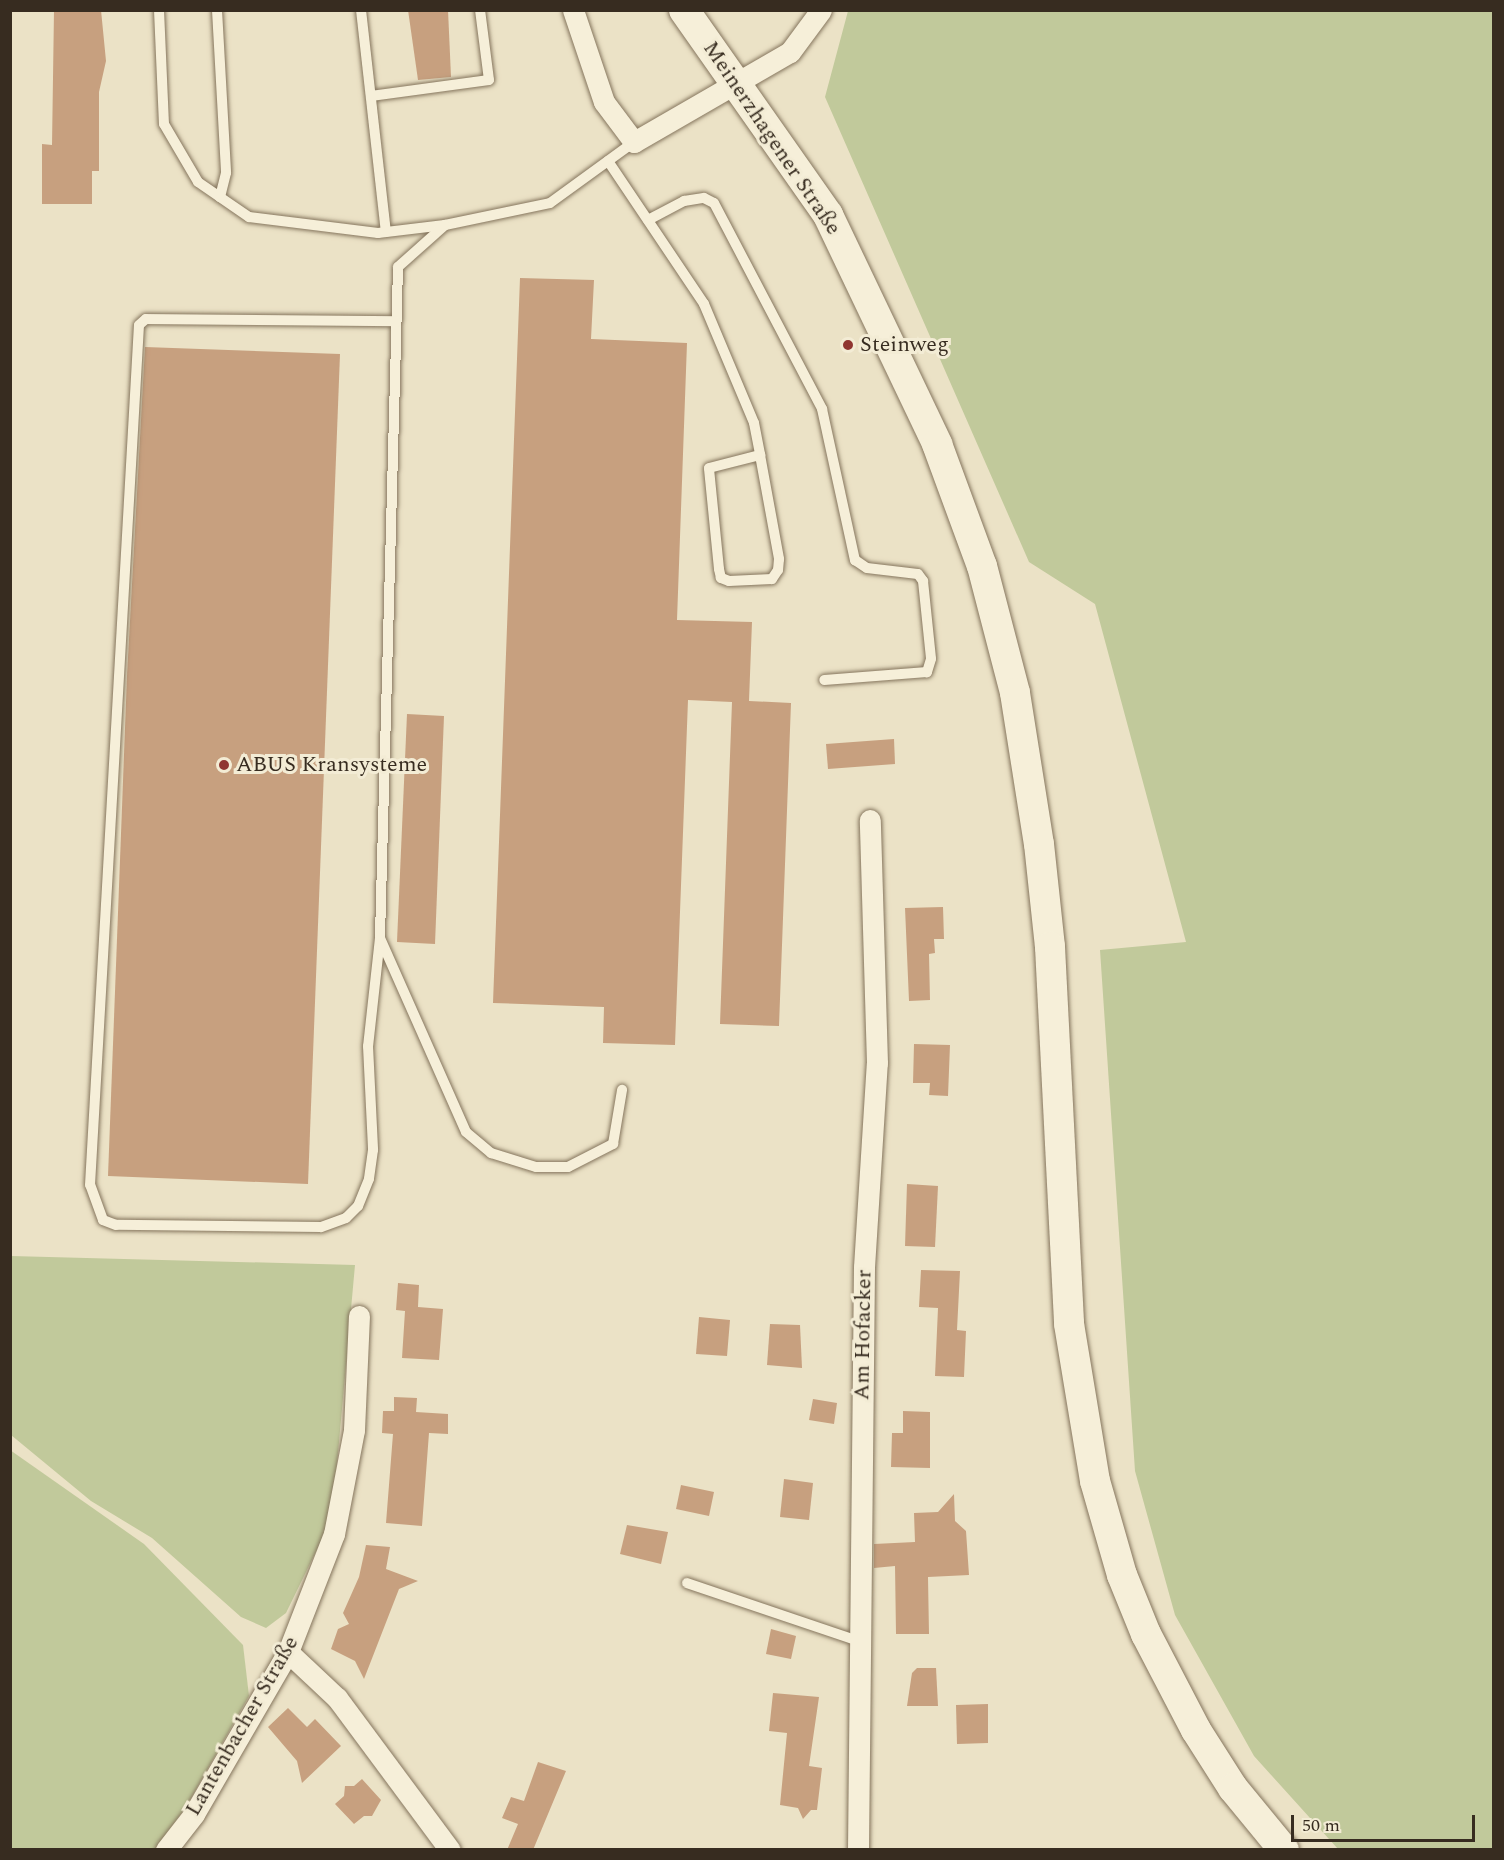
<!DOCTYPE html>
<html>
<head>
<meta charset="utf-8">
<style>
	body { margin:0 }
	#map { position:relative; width:1504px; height:1860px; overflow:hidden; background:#ebe2c6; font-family:Spectral,serif }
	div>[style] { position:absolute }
	.green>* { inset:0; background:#c1c99b }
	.building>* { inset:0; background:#c7a07f }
	.roads { filter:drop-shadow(0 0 2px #85755d) drop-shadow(0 0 2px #85755d) }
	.service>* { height:10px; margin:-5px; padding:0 5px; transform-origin:5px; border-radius:5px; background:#f6efd9 }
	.minor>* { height:21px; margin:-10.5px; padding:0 10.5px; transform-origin:10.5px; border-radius:10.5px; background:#f6efd9 }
	.secondary>* { height:30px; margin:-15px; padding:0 15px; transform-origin:15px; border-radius:15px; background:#f6efd9 }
	.dots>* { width:16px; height:16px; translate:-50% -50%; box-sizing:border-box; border:3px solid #f3ecd5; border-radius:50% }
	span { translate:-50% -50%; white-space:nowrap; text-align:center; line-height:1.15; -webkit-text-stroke:6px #f3ecd5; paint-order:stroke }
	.street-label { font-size:22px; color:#372c20 }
	.poi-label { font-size:22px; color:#372c20 }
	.left { translate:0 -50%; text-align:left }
	.frame { position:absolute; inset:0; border:12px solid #372c20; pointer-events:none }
	.scale { position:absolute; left:1291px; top:1815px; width:184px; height:27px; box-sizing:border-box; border:3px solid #372c20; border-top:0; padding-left:8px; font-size:18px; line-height:21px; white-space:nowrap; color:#372c20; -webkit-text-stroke:4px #f3ecd5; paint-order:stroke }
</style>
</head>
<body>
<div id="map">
	<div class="green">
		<i style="clip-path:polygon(848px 11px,1493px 11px,1493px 1849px,1338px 1849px,1254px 1756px,1175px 1615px,1135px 1471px,1100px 950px,1186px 942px,1095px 604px,1029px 562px,825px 97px)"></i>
		<i style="clip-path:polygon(11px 1256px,355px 1265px,337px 1464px,325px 1533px,286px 1613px,266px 1628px,241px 1617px,152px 1538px,91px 1501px,11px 1435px)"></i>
		<i style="clip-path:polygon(10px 1450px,144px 1544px,243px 1645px,249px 1696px,186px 1807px,155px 1849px,11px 1849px)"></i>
	</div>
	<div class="building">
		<i style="clip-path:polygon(54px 10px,101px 10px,106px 61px,99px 92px,99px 171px,92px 171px,92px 204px,42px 204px,42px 144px,52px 145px)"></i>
		<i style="clip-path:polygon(408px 10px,448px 10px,451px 77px,418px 80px)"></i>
		<i style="clip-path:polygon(520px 278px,594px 280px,591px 339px,687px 343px,677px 620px,752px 622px,749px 701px,791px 703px,779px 1026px,720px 1024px,732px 702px,688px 700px,675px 1045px,603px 1043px,604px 1007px,493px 1003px)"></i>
		<i style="clip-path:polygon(145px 347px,340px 354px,308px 1184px,108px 1176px,127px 676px)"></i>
		<i style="clip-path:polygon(407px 714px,444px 716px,435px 944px,397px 942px)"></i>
		<i style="clip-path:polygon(894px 739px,895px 764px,828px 769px,826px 744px)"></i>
		<i style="clip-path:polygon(943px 907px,944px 939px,934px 939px,935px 953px,929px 954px,930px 1000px,909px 1001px,905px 908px)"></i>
		<i style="clip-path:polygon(914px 1044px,950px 1045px,948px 1096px,929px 1095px,930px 1083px,913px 1083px)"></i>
		<i style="clip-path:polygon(907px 1184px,938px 1186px,935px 1247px,905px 1246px)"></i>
		<i style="clip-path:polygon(921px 1270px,960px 1271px,957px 1330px,966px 1331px,964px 1377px,935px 1376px,938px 1308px,919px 1307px)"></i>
		<i style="clip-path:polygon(398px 1283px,419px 1285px,418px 1307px,443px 1309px,439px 1360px,402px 1358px,405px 1311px,396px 1310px)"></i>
		<i style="clip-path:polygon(699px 1317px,730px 1320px,727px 1356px,696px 1354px)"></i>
		<i style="clip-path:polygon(770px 1324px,800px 1325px,802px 1368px,767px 1365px)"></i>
		<i style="clip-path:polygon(394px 1397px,417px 1398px,416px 1412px,448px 1414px,448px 1434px,429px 1433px,422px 1526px,386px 1523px,393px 1434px,382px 1433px,383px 1411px,394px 1411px)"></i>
		<i style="clip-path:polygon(813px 1399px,837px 1403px,834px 1424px,809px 1420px)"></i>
		<i style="clip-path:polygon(903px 1411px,930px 1412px,930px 1468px,891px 1467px,892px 1433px,903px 1433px)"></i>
		<i style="clip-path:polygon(784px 1479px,813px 1483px,809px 1520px,780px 1517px)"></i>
		<i style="clip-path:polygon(681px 1485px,714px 1492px,709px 1516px,676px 1509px)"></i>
		<i style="clip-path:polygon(954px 1494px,955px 1521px,966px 1531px,969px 1575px,928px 1577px,929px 1634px,896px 1634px,895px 1566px,874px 1568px,874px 1544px,915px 1542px,914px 1513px,938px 1512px)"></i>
		<i style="clip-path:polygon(627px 1525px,668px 1532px,661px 1564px,620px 1554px)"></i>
		<i style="clip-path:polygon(366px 1545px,390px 1547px,386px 1569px,418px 1581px,399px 1589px,364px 1679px,355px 1661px,331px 1649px,338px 1629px,349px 1624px,343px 1613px,359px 1577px)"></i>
		<i style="clip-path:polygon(771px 1629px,796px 1636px,791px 1659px,766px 1654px)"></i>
		<i style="clip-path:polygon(917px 1668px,936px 1668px,938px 1706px,907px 1706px,912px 1673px)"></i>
		<i style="clip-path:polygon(773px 1693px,819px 1697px,809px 1766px,822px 1768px,817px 1810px,811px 1810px,803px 1819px,798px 1808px,780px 1805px,787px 1733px,769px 1731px)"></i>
		<i style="clip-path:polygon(988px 1704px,988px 1743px,957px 1744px,956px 1705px)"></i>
		<i style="clip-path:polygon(288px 1708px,307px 1727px,315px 1719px,341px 1746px,302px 1783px,297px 1761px,268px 1727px)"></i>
		<i style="clip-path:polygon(538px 1762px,566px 1771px,533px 1850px,507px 1850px,518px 1824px,502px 1818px,511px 1797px,524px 1801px)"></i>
		<i style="clip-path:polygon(362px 1779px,381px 1800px,372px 1816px,364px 1816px,354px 1824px,335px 1804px,344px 1796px,345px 1786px,354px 1786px)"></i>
	</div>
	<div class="roads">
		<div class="service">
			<i style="left:159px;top:10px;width:114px;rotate:87.5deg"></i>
			<i style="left:164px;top:124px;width:67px;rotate:59.6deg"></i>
			<i style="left:198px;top:182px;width:62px;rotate:34.5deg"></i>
			<i style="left:249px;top:217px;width:130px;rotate:7.1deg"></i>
			<i style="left:378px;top:233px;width:67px;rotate:-6.8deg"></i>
			<i style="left:445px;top:225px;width:107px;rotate:-11.8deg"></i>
			<i style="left:550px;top:203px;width:104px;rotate:-36deg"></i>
			<i style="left:217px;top:10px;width:163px;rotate:86.8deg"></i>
			<i style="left:226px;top:173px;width:25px;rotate:104deg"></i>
			<i style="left:361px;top:10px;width:223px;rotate:83.6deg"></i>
			<i style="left:371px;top:96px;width:119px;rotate:-7.7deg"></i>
			<i style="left:489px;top:80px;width:71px;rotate:-97.3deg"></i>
			<i style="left:608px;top:161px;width:172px;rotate:56.1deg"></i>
			<i style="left:704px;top:304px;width:129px;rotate:67.2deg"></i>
			<i style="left:754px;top:423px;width:33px;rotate:79deg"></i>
			<i style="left:760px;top:455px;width:106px;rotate:79.6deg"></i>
			<i style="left:779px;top:559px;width:11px;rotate:95deg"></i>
			<i style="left:778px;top:570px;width:11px;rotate:124deg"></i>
			<i style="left:772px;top:579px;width:43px;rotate:177.3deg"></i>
			<i style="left:729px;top:581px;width:9px;rotate:-159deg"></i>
			<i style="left:721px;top:578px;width:9px;rotate:-103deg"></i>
			<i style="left:719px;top:569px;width:101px;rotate:-95.7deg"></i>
			<i style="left:709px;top:468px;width:53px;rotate:-14.3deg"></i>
			<i style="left:648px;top:220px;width:41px;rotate:-27.8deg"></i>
			<i style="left:684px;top:201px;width:20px;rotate:-9deg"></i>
			<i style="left:704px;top:198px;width:11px;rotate:27deg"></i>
			<i style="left:714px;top:203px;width:233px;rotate:62.3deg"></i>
			<i style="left:822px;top:409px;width:155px;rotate:77.7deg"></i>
			<i style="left:855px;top:560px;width:14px;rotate:34deg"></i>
			<i style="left:867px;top:568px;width:51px;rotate:6.7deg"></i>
			<i style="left:918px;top:574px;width:9px;rotate:54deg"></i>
			<i style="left:923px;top:581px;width:78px;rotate:84.1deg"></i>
			<i style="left:931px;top:659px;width:14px;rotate:107deg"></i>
			<i style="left:927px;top:672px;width:103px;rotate:175.6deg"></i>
			<i style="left:445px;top:225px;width:63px;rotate:138.2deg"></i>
			<i style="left:398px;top:267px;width:671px;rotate:91.54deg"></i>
			<i style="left:380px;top:938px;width:212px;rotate:66.1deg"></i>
			<i style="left:466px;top:1132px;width:33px;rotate:40deg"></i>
			<i style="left:491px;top:1153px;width:47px;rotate:17.3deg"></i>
			<i style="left:536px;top:1167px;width:32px"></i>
			<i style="left:568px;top:1167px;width:51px;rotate:-27.1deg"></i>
			<i style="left:613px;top:1144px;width:55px;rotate:-80.5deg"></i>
			<i style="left:380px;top:938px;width:109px;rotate:96.3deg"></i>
			<i style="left:368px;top:1046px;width:104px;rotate:87.2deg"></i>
			<i style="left:373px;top:1150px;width:29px;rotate:98deg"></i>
			<i style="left:369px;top:1179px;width:29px;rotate:112deg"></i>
			<i style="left:358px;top:1206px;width:17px;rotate:135deg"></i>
			<i style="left:346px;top:1218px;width:27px;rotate:160deg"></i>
			<i style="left:321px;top:1227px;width:205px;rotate:-179.4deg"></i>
			<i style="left:116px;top:1225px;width:14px;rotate:-159deg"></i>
			<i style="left:103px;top:1220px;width:37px;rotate:-110deg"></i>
			<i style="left:90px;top:1185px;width:861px;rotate:-86.74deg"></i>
			<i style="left:139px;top:325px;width:9px;rotate:-41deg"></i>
			<i style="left:146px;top:319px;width:250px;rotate:0.5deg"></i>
			<i style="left:687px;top:1583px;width:181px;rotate:18.7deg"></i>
		</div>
		<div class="minor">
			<i style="left:573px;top:10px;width:97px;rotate:71.4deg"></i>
			<i style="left:604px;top:102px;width:50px;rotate:53.1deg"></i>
			<i style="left:634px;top:142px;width:180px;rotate:-30deg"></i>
			<i style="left:790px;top:52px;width:52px;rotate:-53.6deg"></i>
			<i style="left:288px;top:1652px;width:67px;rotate:43.2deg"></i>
			<i style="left:337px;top:1698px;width:189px;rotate:53.4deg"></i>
			<i style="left:166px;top:1850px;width:46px;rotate:-52.1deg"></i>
			<i style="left:194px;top:1814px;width:187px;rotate:-59.9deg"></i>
			<i style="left:288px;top:1652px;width:127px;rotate:-68.7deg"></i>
			<i style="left:334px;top:1534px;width:106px;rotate:-79.1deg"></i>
			<i style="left:354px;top:1430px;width:114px;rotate:-87.5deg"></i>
			<i style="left:858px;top:1850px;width:583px;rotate:-89.41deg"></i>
			<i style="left:864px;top:1267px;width:204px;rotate:-86.4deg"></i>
			<i style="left:877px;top:1063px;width:243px;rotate:-91.7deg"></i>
		</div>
		<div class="secondary">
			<i style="left:684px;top:10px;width:251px;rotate:54.9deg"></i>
			<i style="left:828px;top:215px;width:254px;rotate:64.5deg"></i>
			<i style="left:937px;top:444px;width:130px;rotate:69.8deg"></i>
			<i style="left:982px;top:566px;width:131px;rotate:75.4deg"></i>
			<i style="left:1015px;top:693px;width:153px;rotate:81deg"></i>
			<i style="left:1039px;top:844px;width:104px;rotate:83.9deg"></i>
			<i style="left:1050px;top:947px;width:377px;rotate:87.1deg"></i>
			<i style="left:1069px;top:1324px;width:159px;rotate:80.6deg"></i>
			<i style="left:1095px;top:1481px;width:98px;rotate:74deg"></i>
			<i style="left:1122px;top:1575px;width:64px;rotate:67.9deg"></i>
			<i style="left:1146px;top:1634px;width:108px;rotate:62.5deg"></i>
			<i style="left:1196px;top:1730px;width:69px;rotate:57.5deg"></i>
			<i style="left:1233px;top:1788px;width:80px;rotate:50.6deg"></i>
		</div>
	</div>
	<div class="dots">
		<i style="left:848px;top:345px;background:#903631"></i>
		<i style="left:224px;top:765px;background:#903631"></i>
	</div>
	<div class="street-label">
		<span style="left:772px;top:138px;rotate:56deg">Meinerzhagener Straße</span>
		<span style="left:863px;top:1335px;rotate:-89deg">Am Hofacker</span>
		<span style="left:242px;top:1726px;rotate:-60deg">Lantenbacher Straße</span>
	</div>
	<div class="poi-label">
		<span class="left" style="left:860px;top:345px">Steinweg</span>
		<span class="left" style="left:236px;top:765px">ABUS Kransysteme</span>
	</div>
	<div class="frame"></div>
	<div class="scale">50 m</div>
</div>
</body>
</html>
